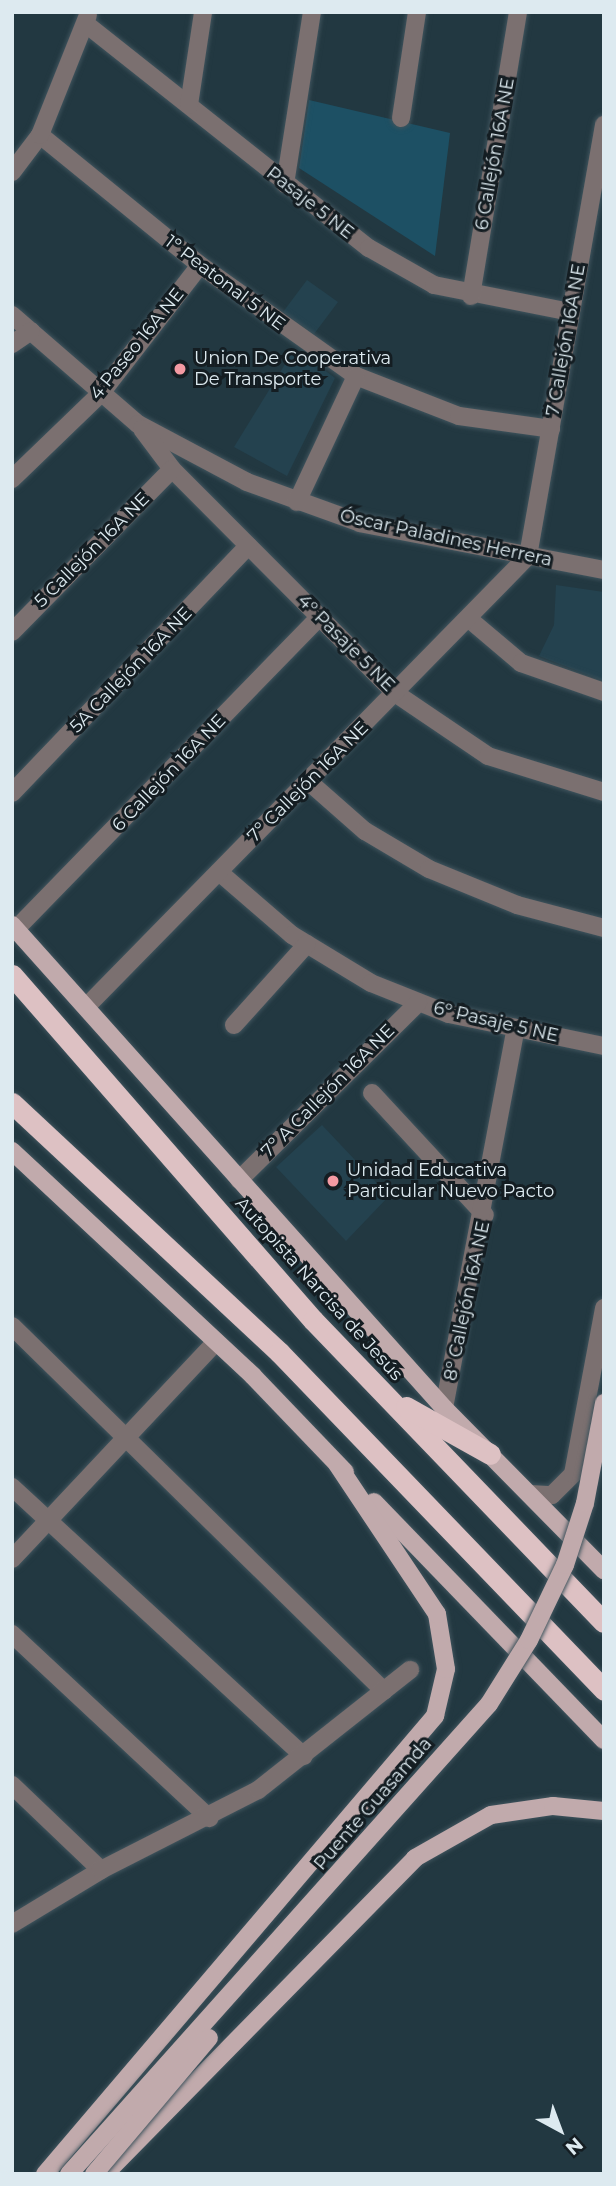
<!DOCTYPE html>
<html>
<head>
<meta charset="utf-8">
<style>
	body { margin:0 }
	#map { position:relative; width:616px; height:2186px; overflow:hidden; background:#223841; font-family:Montserrat,sans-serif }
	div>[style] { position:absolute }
	.built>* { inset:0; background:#24424f }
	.green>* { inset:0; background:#1d5064 }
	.roads { filter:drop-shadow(0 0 2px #40545d) drop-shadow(0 0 2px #40545d) }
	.minor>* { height:18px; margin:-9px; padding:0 9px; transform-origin:9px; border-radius:9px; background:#7b7070 }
	.major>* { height:18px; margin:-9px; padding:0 9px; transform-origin:9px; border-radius:9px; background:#c1aaac }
	.highway>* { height:21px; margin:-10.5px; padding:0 10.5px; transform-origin:10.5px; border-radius:10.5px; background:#ddc1c3 }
	.bridges { filter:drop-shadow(0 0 2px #40545d) drop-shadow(0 0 2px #40545d) }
	.major-bridge>* { height:18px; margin:-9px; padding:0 9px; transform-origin:9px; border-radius:9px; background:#c1aaac }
	.dots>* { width:19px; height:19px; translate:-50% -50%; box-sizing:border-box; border:4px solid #141d22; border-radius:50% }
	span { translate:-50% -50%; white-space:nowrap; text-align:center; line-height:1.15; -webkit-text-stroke:6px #141d22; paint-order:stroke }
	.street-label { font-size:18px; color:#ddeaf0 }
	.poi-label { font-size:18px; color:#ddeaf0 }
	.left { translate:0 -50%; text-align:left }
	.frame { position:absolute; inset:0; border:14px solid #ddeaf0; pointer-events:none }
	.north { position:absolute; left:525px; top:2095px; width:70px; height:70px; -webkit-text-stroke:5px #141d22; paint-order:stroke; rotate:139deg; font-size:19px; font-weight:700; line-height:28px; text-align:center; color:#ddeaf0 }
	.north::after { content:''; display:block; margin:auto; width:24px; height:32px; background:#ddeaf0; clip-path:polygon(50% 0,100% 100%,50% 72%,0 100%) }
</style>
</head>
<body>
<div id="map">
	<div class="built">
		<i style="clip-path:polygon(307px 280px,338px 302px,314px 334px,283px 312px)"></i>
		<i style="clip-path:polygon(295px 348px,335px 378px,287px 476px,234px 447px)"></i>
		<i style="clip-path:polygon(556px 585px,604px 592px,604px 681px,539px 656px,554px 625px)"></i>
		<i style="clip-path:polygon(322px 1125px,389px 1196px,346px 1241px,276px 1167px)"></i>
	</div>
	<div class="green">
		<i style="clip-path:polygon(309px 100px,450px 133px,435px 256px,299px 168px)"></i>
	</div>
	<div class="roads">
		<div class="minor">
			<i style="left:86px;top:24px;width:361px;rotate:38.4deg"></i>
			<i style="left:369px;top:248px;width:75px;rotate:29.6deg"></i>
			<i style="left:434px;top:285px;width:139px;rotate:11.2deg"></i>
			<i style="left:189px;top:105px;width:94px;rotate:-81.4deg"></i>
			<i style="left:401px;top:118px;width:107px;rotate:-81.4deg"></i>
			<i style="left:40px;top:135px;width:206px;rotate:39.1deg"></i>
			<i style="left:200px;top:265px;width:191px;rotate:35.4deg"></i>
			<i style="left:356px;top:376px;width:110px;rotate:21.2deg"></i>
			<i style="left:459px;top:416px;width:93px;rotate:8deg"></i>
			<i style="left:12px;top:172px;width:46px;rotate:-52.9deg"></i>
			<i style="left:40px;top:135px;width:129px;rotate:-68.2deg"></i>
			<i style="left:285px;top:184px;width:174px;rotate:-81.1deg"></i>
			<i style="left:471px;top:296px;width:288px;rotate:-80.6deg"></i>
			<i style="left:12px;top:315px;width:167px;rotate:40.9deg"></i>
			<i style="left:138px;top:424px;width:123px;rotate:28deg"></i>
			<i style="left:247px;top:482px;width:120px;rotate:19.9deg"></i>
			<i style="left:360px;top:523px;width:248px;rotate:10.9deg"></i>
			<i style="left:12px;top:344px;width:23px;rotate:-34deg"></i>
			<i style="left:142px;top:429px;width:50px;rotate:53.1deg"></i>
			<i style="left:172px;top:469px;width:316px;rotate:45.1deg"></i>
			<i style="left:395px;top:693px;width:112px;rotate:34.1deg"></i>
			<i style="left:488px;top:756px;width:121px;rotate:17.2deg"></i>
			<i style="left:12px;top:479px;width:125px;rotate:-44deg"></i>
			<i style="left:102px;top:392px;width:160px;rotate:-52.3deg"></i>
			<i style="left:297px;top:502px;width:139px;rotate:-64.9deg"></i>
			<i style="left:469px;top:619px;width:68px;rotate:40.2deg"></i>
			<i style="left:521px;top:663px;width:88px;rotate:19.3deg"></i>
			<i style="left:12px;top:632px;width:228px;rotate:-45.5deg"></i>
			<i style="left:308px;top:781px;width:76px;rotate:41.3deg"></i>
			<i style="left:365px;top:831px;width:74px;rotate:30.7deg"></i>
			<i style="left:429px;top:869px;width:95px;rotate:22.2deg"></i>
			<i style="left:517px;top:905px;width:90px;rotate:14.8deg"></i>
			<i style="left:12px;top:793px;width:342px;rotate:-46.3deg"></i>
			<i style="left:219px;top:872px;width:96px;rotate:40.8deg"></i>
			<i style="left:292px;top:935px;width:92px;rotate:31.3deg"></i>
			<i style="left:371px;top:983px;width:84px;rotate:21.7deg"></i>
			<i style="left:449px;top:1014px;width:158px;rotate:11.7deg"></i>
			<i style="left:16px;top:929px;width:436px;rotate:-45.8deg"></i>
			<i style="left:87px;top:1006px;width:630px;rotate:-45.58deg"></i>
			<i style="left:528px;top:556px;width:438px;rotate:-80deg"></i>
			<i style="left:234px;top:1025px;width:109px;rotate:-48deg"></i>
			<i style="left:372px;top:1093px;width:166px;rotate:47.2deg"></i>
			<i style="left:239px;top:1180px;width:252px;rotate:-44.7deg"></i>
			<i style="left:12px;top:1326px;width:521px;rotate:44.46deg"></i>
			<i style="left:444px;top:1408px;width:387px;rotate:-79.3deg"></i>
			<i style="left:12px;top:1487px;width:397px;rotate:42.7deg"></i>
			<i style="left:530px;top:1494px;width:22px;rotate:3deg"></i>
			<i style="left:552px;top:1495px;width:30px;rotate:-45deg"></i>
			<i style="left:573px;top:1474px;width:169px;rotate:-79.4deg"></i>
			<i style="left:12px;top:1559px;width:298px;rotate:-46.8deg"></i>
			<i style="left:12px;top:1634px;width:270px;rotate:43deg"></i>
			<i style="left:12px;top:1785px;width:123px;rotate:43.7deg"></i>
			<i style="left:12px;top:1924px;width:104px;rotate:-31.2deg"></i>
			<i style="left:101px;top:1870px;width:176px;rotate:-27deg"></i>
			<i style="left:258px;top:1790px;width:194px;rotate:-38.3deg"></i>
		</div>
		<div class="major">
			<i style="left:12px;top:925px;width:648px;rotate:48.19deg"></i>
			<i style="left:444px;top:1408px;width:228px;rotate:45.4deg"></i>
			<i style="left:12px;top:1151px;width:330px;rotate:43deg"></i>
			<i style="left:253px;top:1376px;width:133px;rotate:46.2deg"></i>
			<i style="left:374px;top:1502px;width:331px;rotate:46deg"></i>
			<i style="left:45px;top:2174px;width:602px;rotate:-49.58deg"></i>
			<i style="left:435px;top:1716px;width:48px;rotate:-76.8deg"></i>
			<i style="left:446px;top:1669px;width:56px;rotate:-99.3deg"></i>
			<i style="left:437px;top:1614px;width:180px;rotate:-123.7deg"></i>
			<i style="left:105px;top:2174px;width:443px;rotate:-45.5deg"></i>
			<i style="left:415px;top:1858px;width:87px;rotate:-29.5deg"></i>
			<i style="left:491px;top:1815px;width:63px;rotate:-8.3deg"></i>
			<i style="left:553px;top:1806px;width:51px;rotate:5.6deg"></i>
		</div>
		<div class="highway">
			<i style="left:12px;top:975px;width:458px;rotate:48.9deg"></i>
			<i style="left:313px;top:1320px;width:419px;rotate:46.1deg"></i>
			<i style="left:12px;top:1103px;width:365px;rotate:43deg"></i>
			<i style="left:279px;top:1352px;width:469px;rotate:46.1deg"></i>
			<i style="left:406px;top:1407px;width:96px;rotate:29.2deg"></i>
		</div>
	</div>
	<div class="bridges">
		<div class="major-bridge">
			<i style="left:69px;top:2174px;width:630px;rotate:-48.22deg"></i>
			<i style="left:489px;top:1704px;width:75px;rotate:-58deg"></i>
			<i style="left:529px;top:1640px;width:83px;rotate:-64.4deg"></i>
			<i style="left:565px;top:1565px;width:65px;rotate:-72.1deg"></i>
			<i style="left:585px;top:1503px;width:102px;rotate:-79.2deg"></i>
			<i style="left:94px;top:2174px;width:178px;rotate:-49.8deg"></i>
		</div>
	</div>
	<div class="dots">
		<i style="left:180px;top:369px;background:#f49aa3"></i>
		<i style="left:333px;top:1181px;background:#f49aa3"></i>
	</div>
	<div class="street-label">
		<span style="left:495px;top:154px;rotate:-80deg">6 Callejón 16A NE</span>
		<span style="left:310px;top:203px;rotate:38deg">Pasaje 5 NE</span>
		<span style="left:225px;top:283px;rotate:37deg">1º Peatonal 5 NE</span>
		<span style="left:566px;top:340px;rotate:-80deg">7 Callejón 16A NE</span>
		<span style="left:137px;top:344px;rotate:-51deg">4 Paseo 16A NE</span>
		<span style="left:446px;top:538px;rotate:12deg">Óscar Paladines Herrera</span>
		<span style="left:92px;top:550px;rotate:-45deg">5 Callejón 16A NE</span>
		<span style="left:346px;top:643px;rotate:45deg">4º Pasaje 5 NE</span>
		<span style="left:131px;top:670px;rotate:-46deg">5A Callejón 16A NE</span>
		<span style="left:169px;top:773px;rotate:-46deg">6 Callejón 16A NE</span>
		<span style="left:308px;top:782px;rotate:-45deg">7º Callejón 16A NE</span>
		<span style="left:496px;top:1022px;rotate:13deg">6º Pasaje 5 NE</span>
		<span style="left:328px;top:1091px;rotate:-45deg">7º A Callejón 16A NE</span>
		<span style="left:319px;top:1289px;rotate:48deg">Autopista Narcisa de Jesús</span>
		<span style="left:467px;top:1301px;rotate:-78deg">8º Callejón 16A NE</span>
		<span style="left:373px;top:1804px;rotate:-49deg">Puente Guasamda</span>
	</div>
	<div class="poi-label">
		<span class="left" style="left:194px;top:369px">Union De Cooperativa<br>De Transporte</span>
		<span class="left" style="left:347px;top:1181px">Unidad Educativa<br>Particular Nuevo Pacto</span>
	</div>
	<div class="frame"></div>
	<div class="north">N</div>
</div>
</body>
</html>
